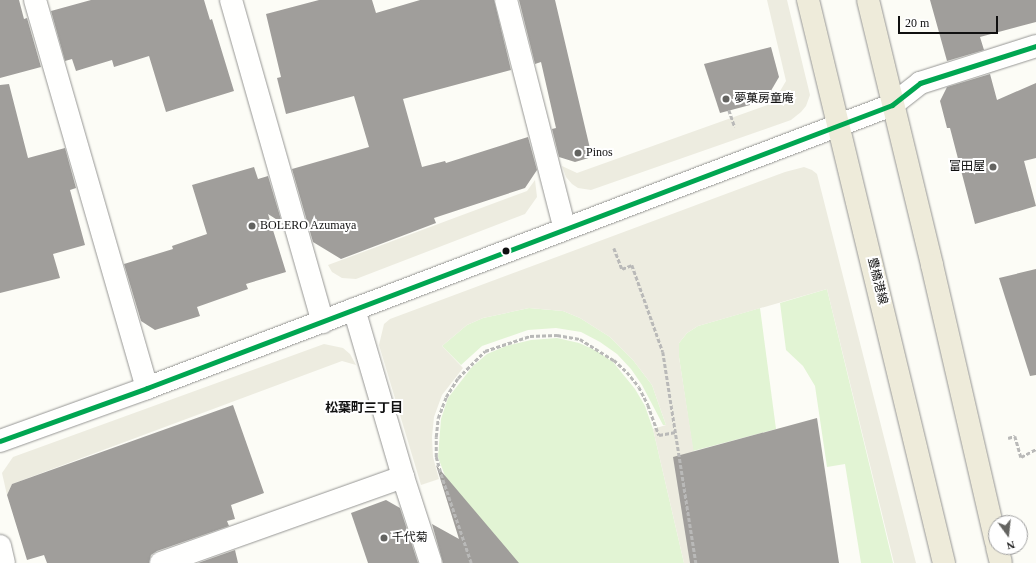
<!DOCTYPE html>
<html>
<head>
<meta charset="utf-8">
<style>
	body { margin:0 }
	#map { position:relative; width:1036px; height:563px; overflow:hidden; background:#fcfcf6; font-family:"Times New Roman","Noto Sans JP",serif }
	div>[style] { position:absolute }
	.green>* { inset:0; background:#e2f4d4 }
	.plaza>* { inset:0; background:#edece0 }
	.building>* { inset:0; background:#a09e9b }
	.path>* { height:2.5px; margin-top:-1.25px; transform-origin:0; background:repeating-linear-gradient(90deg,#b9b9b8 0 4px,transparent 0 6px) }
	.roads { filter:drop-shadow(0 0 1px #969694) drop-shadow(0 0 1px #969694) }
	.minor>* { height:22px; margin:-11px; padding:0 11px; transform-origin:11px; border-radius:11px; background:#fffffe }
	.major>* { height:22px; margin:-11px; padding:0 11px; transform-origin:11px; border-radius:11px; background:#eeebda }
	.bus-1>* { height:5px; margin:-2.5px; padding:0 2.5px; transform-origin:2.5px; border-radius:2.5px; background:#00a651 }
	.dots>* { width:11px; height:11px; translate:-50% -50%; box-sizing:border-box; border:2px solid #fff; border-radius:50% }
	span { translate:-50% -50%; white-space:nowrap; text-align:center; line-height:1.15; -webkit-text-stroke:4px #fff; paint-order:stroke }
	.poi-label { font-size:12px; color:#101010 }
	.left { translate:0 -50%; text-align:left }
	.right { translate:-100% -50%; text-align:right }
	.street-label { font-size:12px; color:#101010 }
	.neighbourhood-label { font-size:13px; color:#101010; font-weight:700 }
	.north { position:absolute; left:988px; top:515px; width:40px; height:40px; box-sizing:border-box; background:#fff; border:1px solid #9f9f9f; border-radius:50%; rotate:165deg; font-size:11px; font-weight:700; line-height:16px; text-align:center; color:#101010 }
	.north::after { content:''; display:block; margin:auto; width:14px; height:18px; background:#636360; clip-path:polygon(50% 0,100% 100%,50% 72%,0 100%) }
	.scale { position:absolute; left:898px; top:16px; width:100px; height:18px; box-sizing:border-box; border:2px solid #101010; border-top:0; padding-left:5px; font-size:12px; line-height:14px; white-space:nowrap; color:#101010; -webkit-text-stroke:3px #fff; paint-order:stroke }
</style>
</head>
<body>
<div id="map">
	<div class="green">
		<i style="clip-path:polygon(827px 289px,893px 563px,861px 563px,845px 464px,827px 467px,815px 386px,803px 366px,786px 350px,780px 303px)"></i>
		<i style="clip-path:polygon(529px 308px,563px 311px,580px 318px,610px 337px,633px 360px,652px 385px,666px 425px,663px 425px,642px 385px,631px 369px,617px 354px,600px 342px,581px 332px,556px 328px,528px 330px,482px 346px,461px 365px,442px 346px,467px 325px,483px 318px)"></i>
		<i style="clip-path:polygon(760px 308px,776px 429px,693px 451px,679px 357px,679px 343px,687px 333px,698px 326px)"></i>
		<i style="clip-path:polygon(557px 338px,579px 343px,597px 351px,613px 362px,635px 389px,645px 406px,653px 429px,684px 563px,477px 563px,438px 457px,441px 419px,448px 398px,472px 367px,487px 354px,506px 346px,531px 340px)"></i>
	</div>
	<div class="plaza">
		<i style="clip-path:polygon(767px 0,787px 0,810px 95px,806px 106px,801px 112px,791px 120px,591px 190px,578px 188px,572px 184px,566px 177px,562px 166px,577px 173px,773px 103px,786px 81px)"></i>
		<i style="clip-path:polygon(804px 167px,812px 170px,817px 174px,916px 563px,894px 563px,827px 289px,698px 326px,687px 333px,679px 343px,679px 357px,711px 563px,684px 563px,653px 429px,666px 425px,652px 385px,633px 360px,610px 337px,580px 318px,563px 311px,529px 308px,483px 318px,467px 325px,442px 346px,463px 368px,442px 395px,434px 417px,432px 437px,433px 457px,439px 479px,421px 485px,379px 345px,384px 324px,390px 319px,785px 172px)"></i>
		<i style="clip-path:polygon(535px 180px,537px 197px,525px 214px,356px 279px,342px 278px,332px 272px,328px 265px,527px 191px)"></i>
		<i style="clip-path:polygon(324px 344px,343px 348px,350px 354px,356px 365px,342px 361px,12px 484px,7px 495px,2px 473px,13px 457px)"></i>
	</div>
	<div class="building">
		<i style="clip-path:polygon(0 0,19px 0,24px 19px,27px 18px,41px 67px,0 78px)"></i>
		<i style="clip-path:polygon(91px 0,204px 0,210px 20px,212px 19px,234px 91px,166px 112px,149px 56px,114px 67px,112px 60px,76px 71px,72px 59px,65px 61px,51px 11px)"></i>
		<i style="clip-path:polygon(319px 0,372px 0,376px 13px,420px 0,494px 0,511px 70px,403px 99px,422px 167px,445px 161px,446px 163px,528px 137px,537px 170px,525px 188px,434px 218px,436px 223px,341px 259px,313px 242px,292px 169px,369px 147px,354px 96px,286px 114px,277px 78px,281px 77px,266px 14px)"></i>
		<i style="clip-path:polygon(519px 0,555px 0,592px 157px,575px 162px,559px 157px,552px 129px,556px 128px,541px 62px,535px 64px)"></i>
		<i style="clip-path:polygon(930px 0,1036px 0,1036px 22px,980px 37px,984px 50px,947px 61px)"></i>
		<i style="clip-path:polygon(771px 47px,779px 77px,765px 101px,720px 113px,704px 64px)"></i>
		<i style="clip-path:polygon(990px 74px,997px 100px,1036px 83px,1036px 158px,1024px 161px,1036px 206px,975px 224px,950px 128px,947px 128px,940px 101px,947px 87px)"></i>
		<i style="clip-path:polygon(9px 84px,28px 158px,65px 148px,76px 188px,70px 190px,85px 245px,53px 254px,60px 278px,0 293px,0 85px)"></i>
		<i style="clip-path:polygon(254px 167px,258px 179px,268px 176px,282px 223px,268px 214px,286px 272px,246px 284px,248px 289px,197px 307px,200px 316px,155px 330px,141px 321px,124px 264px,173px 249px,172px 246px,207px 234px,192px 185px)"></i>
		<i style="clip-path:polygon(1036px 269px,1036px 375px,1030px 376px,999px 278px)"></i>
		<i style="clip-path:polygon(233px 405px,264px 493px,231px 505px,235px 519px,227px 521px,229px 526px,157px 551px,151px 555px,149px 563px,47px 563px,44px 555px,27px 560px,7px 495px,12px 484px)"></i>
		<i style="clip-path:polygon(817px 418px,839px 563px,690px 563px,673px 457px)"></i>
		<i style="clip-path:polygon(436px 465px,519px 563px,443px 563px,432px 524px,459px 539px)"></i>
		<i style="clip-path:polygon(386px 500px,400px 508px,418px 563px,368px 563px,351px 513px)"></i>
		<i style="clip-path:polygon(235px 550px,238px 563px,198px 563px)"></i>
	</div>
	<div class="path">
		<i style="left:729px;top:110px;width:18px;rotate:71deg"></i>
		<i style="left:614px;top:248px;width:22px;rotate:69deg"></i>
		<i style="left:622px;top:269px;width:11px;rotate:-22deg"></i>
		<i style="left:632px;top:265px;width:92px;rotate:70.4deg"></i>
		<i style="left:663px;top:352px;width:214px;rotate:81.1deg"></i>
		<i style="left:1008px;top:438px;width:7px;rotate:-16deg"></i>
		<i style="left:1015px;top:436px;width:22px;rotate:74deg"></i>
		<i style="left:1021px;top:457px;width:17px;rotate:-28deg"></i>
		<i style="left:471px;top:563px;width:90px;rotate:-108.8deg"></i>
		<i style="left:442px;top:478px;width:22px;rotate:-106deg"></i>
		<i style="left:436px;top:457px;width:20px;rotate:-90deg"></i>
		<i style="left:436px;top:437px;width:19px;rotate:-84deg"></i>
		<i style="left:438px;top:418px;width:22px;rotate:-69deg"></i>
		<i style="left:446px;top:397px;width:22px;rotate:-58deg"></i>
		<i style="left:458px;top:378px;width:38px;rotate:-45deg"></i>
		<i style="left:485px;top:351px;width:47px;rotate:-18.4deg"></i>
		<i style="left:530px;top:336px;width:27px;rotate:-2deg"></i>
		<i style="left:557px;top:335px;width:23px;rotate:10deg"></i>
		<i style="left:580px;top:339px;width:40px;rotate:32deg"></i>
		<i style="left:614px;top:360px;width:18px;rotate:43deg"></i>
		<i style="left:627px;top:372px;width:19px;rotate:51deg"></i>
		<i style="left:639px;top:387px;width:20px;rotate:63deg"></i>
		<i style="left:648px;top:405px;width:32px;rotate:70deg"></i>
		<i style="left:659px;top:435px;width:17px;rotate:-10deg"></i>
	</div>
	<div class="roads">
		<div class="minor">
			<i style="left:35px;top:0;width:404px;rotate:73.9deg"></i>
			<i style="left:231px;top:0;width:335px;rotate:74.1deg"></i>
			<i style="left:506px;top:0;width:236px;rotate:75.6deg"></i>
			<i style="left:354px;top:309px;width:175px;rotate:73.7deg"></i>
			<i style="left:403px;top:477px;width:90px;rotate:72deg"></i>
			<i style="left:0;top:441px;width:156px;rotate:-19.8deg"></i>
			<i style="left:147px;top:388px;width:797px;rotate:-20.8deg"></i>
			<i style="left:892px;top:105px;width:36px;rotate:-38deg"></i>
			<i style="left:920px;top:83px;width:122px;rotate:-17.7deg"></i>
			<i style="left:0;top:546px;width:17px;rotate:77deg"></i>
			<i style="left:161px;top:563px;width:257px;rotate:-19.6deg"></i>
		</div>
		<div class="major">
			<i style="left:808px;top:0;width:579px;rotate:76.42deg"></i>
			<i style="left:868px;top:0;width:273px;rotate:76.4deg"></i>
			<i style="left:932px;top:265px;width:284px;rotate:77deg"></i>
			<i style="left:997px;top:547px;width:16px;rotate:76deg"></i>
		</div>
	</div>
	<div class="bus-1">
		<i style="left:0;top:441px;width:156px;rotate:-19.8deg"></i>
		<i style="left:147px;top:388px;width:797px;rotate:-20.8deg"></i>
		<i style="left:892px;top:105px;width:36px;rotate:-38deg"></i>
		<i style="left:920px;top:83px;width:122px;rotate:-17.7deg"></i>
	</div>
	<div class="dots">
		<i style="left:726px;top:99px;background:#636360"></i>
		<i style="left:578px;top:153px;background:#636360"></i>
		<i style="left:993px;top:167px;background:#636360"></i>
		<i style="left:252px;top:226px;background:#636360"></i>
		<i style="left:506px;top:251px;background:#101010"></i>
		<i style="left:384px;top:538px;background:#636360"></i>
	</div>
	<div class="poi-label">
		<span class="left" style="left:734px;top:99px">夢菓房童庵</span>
		<span class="left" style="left:586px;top:153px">Pinos</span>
		<span class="right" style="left:985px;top:167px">富田屋</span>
		<span class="left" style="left:260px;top:226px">BOLERO Azumaya</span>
		<span class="left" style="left:392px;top:538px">千代菊</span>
	</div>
	<div class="street-label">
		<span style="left:877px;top:281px;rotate:76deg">豊橋港線</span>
	</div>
	<div class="neighbourhood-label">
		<span style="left:364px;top:408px">松葉町三丁目</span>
	</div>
	<div class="north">N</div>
	<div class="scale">20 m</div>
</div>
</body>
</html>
